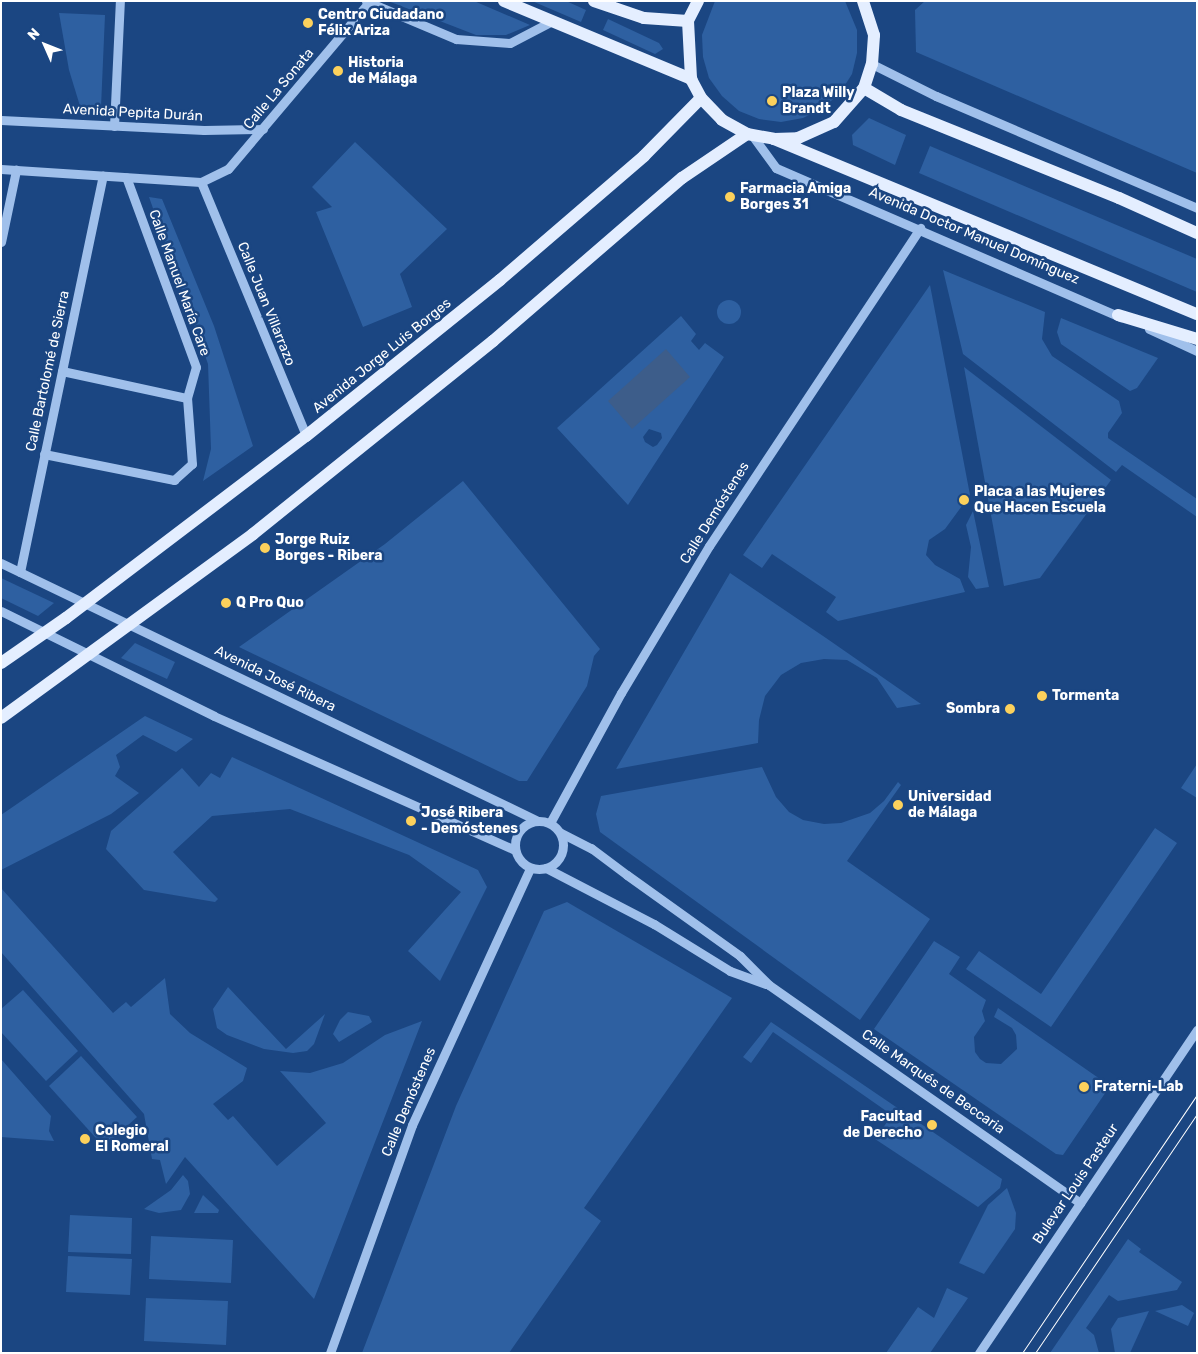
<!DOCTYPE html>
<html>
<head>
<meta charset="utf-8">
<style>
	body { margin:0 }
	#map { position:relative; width:1198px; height:1354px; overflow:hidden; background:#1b4682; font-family:Rubik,sans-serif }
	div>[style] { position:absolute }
	.green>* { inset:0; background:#2e60a1 }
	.round { border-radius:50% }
	.water>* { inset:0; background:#3d5d8a }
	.minor>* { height:9px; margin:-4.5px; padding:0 4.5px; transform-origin:4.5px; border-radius:4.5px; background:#a0c0eb }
	.minor>.ring { margin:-4.5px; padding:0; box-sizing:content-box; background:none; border:9px solid #a0c0eb; border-radius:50% }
	.major>* { height:12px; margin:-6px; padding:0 6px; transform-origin:6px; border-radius:6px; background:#e4eeff }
	.tram>* { height:1px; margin:-0.5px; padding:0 0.5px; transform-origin:0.5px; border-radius:0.5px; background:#fff }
	.dots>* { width:14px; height:14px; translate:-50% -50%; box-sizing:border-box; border:2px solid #1b4682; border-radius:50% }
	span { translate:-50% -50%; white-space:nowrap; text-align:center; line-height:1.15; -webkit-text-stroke:5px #1b4682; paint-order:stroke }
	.poi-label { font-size:14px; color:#fff; font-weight:700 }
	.left { translate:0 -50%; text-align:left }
	.right { translate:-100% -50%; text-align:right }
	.street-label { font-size:14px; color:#fff }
	.frame { position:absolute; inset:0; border:2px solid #fff; pointer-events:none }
	.north { position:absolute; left:20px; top:20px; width:50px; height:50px; -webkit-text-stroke:4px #1b4682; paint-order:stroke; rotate:314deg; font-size:14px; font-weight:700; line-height:20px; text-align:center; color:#fff }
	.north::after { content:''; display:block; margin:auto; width:18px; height:22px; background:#fff; clip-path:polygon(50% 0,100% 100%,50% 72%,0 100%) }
</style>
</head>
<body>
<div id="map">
	<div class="green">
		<i style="clip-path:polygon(388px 1px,474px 1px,530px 25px,506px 35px,476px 35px)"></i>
		<i style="clip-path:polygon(532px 1px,566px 1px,586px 10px,581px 22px)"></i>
		<i style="clip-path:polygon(715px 1px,845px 1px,857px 30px,857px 53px,852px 74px,840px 93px,823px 108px,803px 118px,781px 122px,759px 119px,739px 111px,722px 96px,709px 78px,703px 57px,702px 35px)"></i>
		<i style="clip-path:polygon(925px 1px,1197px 1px,1197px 173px,916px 52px,915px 10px)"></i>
		<i style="clip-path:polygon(59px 13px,105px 15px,101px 107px,80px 106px,69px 70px)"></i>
		<i style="clip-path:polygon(608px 19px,659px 43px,663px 49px,655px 54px,603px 30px)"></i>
		<i style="clip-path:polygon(869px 118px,906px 135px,895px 165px,853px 145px,852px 135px)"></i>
		<i style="clip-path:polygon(355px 142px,447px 229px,400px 274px,412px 307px,363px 327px,316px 212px,332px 207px,312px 187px)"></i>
		<i style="clip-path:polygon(930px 146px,1197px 259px,1197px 292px,919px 173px)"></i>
		<i style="clip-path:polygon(149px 197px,162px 199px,214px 326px,253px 446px,203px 481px,211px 449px,208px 364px)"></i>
		<i style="clip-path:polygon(943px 270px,1045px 312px,1042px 339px,1052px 356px,1119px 401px,1122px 413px,1108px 433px,1108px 438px,1197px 499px,1197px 517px,1122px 465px,1116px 472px,963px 354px)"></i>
		<i style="clip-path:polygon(930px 285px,970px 495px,945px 529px,929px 540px,926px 555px,935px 565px,960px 579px,965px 592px,838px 621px,826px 612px,836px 597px,772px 554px,762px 568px,743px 555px)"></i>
		<i class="round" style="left:717px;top:300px;width:24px;height:24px"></i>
		<i style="clip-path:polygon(evenodd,681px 316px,696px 334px,691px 341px,699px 350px,705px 343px,724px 357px,628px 505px,557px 428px,681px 316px,649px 429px,661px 433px,662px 438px,657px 445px,653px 447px,645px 442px,643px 437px,649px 429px)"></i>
		<i style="clip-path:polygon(1061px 318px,1158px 358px,1137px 388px,1130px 391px,1061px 344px,1057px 332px)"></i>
		<i style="clip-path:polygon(964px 367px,1111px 480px,1040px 578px,1004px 586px)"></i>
		<i style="clip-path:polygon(463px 481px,600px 649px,594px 656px,587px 686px,527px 781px,519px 781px,239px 647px,385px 544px)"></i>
		<i style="clip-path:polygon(973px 511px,989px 587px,976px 589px,968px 577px,971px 547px,966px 525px)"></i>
		<i style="clip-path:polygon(730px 573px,826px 638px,921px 704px,897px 708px,877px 678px,847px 660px,824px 659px,801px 663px,781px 675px,765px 696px,759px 720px,758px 743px,616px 769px)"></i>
		<i style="clip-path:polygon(1px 578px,54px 603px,38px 616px,1px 598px)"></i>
		<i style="clip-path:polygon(135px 643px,175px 662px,167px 679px,121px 658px)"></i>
		<i style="clip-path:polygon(145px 716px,193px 739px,176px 752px,143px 735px,116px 755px,120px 767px,115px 776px,139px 793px,111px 814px,1px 870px,1px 815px)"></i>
		<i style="clip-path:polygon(232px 757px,478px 870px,487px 887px,440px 981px,408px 951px,461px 892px,409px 855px,290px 809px,212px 816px,173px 852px,218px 899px,215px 902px,144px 890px,106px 849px,111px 831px,182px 768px,199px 787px,211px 773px,220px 778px)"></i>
		<i style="clip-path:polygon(1197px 764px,1197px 798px,1181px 788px)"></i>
		<i style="clip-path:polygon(762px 767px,776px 797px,789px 812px,803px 820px,824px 824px,841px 823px,870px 813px,884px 801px,898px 782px,901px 785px,847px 861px,930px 919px,860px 1020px,600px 832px,596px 814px,601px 796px)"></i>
		<i style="clip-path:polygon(1155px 828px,1177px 843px,1051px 1027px,966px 969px,979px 951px,1041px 994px)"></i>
		<i style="clip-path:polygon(1px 888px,113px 1013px,126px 1002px,131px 1007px,165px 978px,170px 1014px,190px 1033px,247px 1068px,243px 1081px,213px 1104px,228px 1120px,233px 1116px,277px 1166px,326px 1123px,280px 1071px,310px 1073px,343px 1063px,385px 1035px,422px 1021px,314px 1299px,185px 1157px,166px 1184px,160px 1160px,152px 1159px,144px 1114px,1px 952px)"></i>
		<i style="clip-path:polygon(567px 902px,732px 998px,584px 1208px,601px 1221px,509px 1353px,362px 1353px,456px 1106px,544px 911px)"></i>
		<i style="clip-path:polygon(934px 941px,960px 957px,949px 974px,986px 1000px,982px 1011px,985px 1021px,974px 1037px,975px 1052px,980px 1059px,986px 1063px,1001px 1064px,1017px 1049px,1016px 1035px,1012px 1028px,994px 1017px,998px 1008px,1110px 1086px,1063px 1155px,1056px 1154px,874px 1029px)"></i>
		<i style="clip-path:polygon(228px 987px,286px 1049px,325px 1014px,314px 1044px,307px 1051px,293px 1053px,264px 1049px,227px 1035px,217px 1028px,213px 1009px)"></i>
		<i style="clip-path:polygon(23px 990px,78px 1051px,46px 1081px,1px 1032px,1px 1009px)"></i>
		<i style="clip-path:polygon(348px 1012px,369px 1016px,372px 1022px,339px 1042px,333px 1034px,340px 1020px)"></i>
		<i style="clip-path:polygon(771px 1022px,1002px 1179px,1000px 1188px,978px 1207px,875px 1139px,892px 1115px,773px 1032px,751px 1063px,743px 1057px)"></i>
		<i style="clip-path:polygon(81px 1056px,137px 1117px,104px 1147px,49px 1086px)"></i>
		<i style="clip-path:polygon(1px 1059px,51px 1116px,49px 1131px,54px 1141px,1px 1137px)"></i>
		<i style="clip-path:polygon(183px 1175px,188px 1181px,190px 1194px,181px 1210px,159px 1213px,144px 1209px,171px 1190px)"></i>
		<i style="clip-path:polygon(1007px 1188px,1016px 1213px,1015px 1229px,984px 1274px,959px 1263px,988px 1205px)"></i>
		<i style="clip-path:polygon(203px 1195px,219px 1210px,218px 1213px,194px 1213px)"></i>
		<i style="clip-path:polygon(70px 1215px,132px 1218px,131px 1254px,68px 1252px)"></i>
		<i style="clip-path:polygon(151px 1236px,233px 1240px,231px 1283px,149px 1279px)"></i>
		<i style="clip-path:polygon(1128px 1239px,1141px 1249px,1139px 1252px,1182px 1282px,1177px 1290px,1118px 1301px,1109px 1295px,1086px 1328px,1094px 1335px,1099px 1353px,1050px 1353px)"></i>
		<i style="clip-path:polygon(68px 1256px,132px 1259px,130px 1295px,66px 1292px)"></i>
		<i style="clip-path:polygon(947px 1288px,968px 1298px,930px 1353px,886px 1353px,918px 1307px,934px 1318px)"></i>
		<i style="clip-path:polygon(146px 1298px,228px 1301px,226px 1345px,144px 1341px)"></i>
		<i style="clip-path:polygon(1182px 1305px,1194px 1313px,1188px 1326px,1155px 1311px)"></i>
		<i style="clip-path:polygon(1149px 1311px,1130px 1353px,1115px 1353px,1111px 1329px,1118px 1318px)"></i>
	</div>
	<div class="water">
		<i style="clip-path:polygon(666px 349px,690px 377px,632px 429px,608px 401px)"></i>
	</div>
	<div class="minor">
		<i style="left:366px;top:1px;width:98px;rotate:22.9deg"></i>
		<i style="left:456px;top:39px;width:54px;rotate:4.2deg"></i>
		<i style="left:510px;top:43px;width:47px;rotate:-27.6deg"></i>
		<i style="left:872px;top:64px;width:72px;rotate:26.6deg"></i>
		<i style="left:936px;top:96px;width:284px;rotate:23.2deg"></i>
		<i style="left:1px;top:120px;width:203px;rotate:2.8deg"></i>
		<i style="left:204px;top:130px;width:59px;rotate:-1deg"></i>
		<i style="left:114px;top:126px;width:125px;rotate:-87.3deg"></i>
		<i style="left:752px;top:135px;width:41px;rotate:54deg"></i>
		<i style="left:776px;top:168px;width:376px;rotate:23.4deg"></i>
		<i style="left:1px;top:169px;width:200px;rotate:3.7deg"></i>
		<i style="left:201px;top:182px;width:30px;rotate:-26deg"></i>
		<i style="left:228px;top:169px;width:219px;rotate:-49.8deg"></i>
		<i style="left:201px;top:182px;width:275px;rotate:67.5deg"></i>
		<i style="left:1px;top:242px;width:74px;rotate:-78.2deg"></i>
		<i style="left:1149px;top:329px;width:53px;rotate:24.6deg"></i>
		<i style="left:62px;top:371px;width:128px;rotate:12.2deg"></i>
		<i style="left:44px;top:454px;width:133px;rotate:11.3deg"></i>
		<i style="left:174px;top:480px;width:24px;rotate:-42deg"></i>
		<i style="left:192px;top:464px;width:66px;rotate:-94.3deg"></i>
		<i style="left:187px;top:398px;width:32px;rotate:-74deg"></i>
		<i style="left:196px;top:367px;width:202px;rotate:-110.2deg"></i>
		<i style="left:1px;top:563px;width:594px;rotate:25.66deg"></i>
		<i style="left:20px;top:572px;width:405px;rotate:-78.2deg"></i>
		<i style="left:1px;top:611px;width:237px;rotate:26.2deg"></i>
		<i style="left:214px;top:716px;width:329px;rotate:24deg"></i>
		<i class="ring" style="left:515px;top:821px;width:39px;height:39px"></i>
		<i style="left:550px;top:823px;width:148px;rotate:-61.4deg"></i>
		<i style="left:621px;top:693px;width:171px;rotate:-59.1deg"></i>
		<i style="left:709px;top:546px;width:382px;rotate:-56.4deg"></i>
		<i style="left:561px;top:833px;width:34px;rotate:27deg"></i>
		<i style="left:591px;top:848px;width:45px;rotate:36.9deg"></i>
		<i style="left:627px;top:875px;width:139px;rotate:35.6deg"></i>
		<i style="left:740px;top:956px;width:41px;rotate:45deg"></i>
		<i style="left:769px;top:985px;width:380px;rotate:35deg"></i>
		<i style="left:546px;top:868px;width:122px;rotate:27.4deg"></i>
		<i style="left:654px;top:924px;width:89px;rotate:31.7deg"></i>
		<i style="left:730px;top:971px;width:38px;rotate:20deg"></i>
		<i style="left:330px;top:1353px;width:242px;rotate:-70.2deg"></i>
		<i style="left:412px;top:1125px;width:283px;rotate:-65.3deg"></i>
		<i style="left:979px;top:1353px;width:390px;rotate:-56deg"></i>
	</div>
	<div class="major">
		<i style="left:504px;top:1px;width:203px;rotate:22.6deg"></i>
		<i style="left:594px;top:1px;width:53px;rotate:18.8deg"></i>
		<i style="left:644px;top:18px;width:44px;rotate:3.9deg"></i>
		<i style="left:698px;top:1px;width:22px;rotate:117deg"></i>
		<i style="left:688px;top:21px;width:58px;rotate:87deg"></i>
		<i style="left:691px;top:79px;width:21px;rotate:62deg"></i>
		<i style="left:701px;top:98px;width:30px;rotate:46deg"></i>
		<i style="left:722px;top:120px;width:29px;rotate:29deg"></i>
		<i style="left:747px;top:134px;width:27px;rotate:10deg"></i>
		<i style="left:774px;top:139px;width:24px;rotate:-2deg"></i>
		<i style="left:798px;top:138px;width:39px;rotate:-24deg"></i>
		<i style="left:834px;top:122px;width:45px;rotate:-48.6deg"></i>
		<i style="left:864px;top:88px;width:25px;rotate:-72deg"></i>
		<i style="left:872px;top:64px;width:29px;rotate:-86deg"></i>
		<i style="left:874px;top:35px;width:36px;rotate:-108deg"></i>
		<i style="left:864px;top:88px;width:43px;rotate:30.7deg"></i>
		<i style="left:901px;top:110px;width:235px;rotate:22deg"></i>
		<i style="left:1119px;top:198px;width:85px;rotate:24.2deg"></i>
		<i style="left:774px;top:139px;width:458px;rotate:22.5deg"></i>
		<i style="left:1118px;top:315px;width:83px;rotate:16.9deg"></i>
		<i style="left:1px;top:663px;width:79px;rotate:-34.7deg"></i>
		<i style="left:66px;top:618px;width:301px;rotate:-37.2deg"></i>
		<i style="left:306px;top:436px;width:249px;rotate:-38.8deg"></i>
		<i style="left:500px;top:280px;width:190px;rotate:-40.7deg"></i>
		<i style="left:644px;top:156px;width:81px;rotate:-45.5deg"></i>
		<i style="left:1px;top:718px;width:312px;rotate:-36.1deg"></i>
		<i style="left:253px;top:534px;width:308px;rotate:-38.8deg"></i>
		<i style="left:493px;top:341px;width:250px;rotate:-40.8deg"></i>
		<i style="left:682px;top:178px;width:78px;rotate:-34.1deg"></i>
	</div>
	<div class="tram">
		<i style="left:1022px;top:1353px;width:312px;rotate:-55.9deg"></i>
		<i style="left:1035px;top:1353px;width:289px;rotate:-55.9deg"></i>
	</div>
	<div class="dots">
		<i style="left:308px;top:23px;background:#fcd15c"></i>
		<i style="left:338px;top:71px;background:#fcd15c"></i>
		<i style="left:772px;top:101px;background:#fcd15c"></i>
		<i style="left:730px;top:197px;background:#fcd15c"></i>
		<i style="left:964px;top:500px;background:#fcd15c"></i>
		<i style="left:265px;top:548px;background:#fcd15c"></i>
		<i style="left:226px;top:603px;background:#fcd15c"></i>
		<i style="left:1042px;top:696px;background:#fcd15c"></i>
		<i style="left:1010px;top:709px;background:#fcd15c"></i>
		<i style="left:898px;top:805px;background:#fcd15c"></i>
		<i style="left:411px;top:821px;background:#fcd15c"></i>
		<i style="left:1084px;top:1087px;background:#fcd15c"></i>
		<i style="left:932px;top:1125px;background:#fcd15c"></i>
		<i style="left:85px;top:1139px;background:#fcd15c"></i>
	</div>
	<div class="poi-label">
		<span class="left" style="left:318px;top:23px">Centro Ciudadano<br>Félix Ariza</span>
		<span class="left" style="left:348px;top:71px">Historia<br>de Málaga</span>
		<span class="left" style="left:782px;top:101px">Plaza Willy<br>Brandt</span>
		<span class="left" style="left:740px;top:197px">Farmacia Amiga<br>Borges 31</span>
		<span class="left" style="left:974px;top:500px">Placa a las Mujeres<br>Que Hacen Escuela</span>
		<span class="left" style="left:275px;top:548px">Jorge Ruiz<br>Borges - Ribera</span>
		<span class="left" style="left:236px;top:603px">Q Pro Quo</span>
		<span class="left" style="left:1052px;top:696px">Tormenta</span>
		<span class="right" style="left:1000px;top:709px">Sombra</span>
		<span class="left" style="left:908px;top:805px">Universidad<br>de Málaga</span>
		<span class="left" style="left:421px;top:821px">José Ribera<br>- Demóstenes</span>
		<span class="left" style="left:1094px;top:1087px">Fraterni-Lab</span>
		<span class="right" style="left:922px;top:1125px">Facultad<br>de Derecho</span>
		<span class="left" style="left:95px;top:1139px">Colegio<br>El Romeral</span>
	</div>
	<div class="street-label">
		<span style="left:279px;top:89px;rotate:-50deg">Calle La Sonata</span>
		<span style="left:133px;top:113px;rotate:3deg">Avenida Pepita Durán</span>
		<span style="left:974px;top:236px;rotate:23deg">Avenida Doctor Manuel Domínguez</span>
		<span style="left:179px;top:283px;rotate:70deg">Calle Manuel María Care</span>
		<span style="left:266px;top:304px;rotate:68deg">Calle Juan Villarrazo</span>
		<span style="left:382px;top:356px;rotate:-39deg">Avenida Jorge Luis Borges</span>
		<span style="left:48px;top:371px;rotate:-78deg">Calle Bartolomé de Sierra</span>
		<span style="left:715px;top:513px;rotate:-58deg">Calle Demóstenes</span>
		<span style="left:275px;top:679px;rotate:26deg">Avenida José Ribera</span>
		<span style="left:933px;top:1082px;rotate:35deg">Calle Marqués de Beccaria</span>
		<span style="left:409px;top:1102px;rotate:-67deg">Calle Demóstenes</span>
		<span style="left:1076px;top:1184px;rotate:-56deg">Bulevar Louis Pasteur</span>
	</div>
	<div class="frame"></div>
	<div class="north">N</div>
</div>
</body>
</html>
